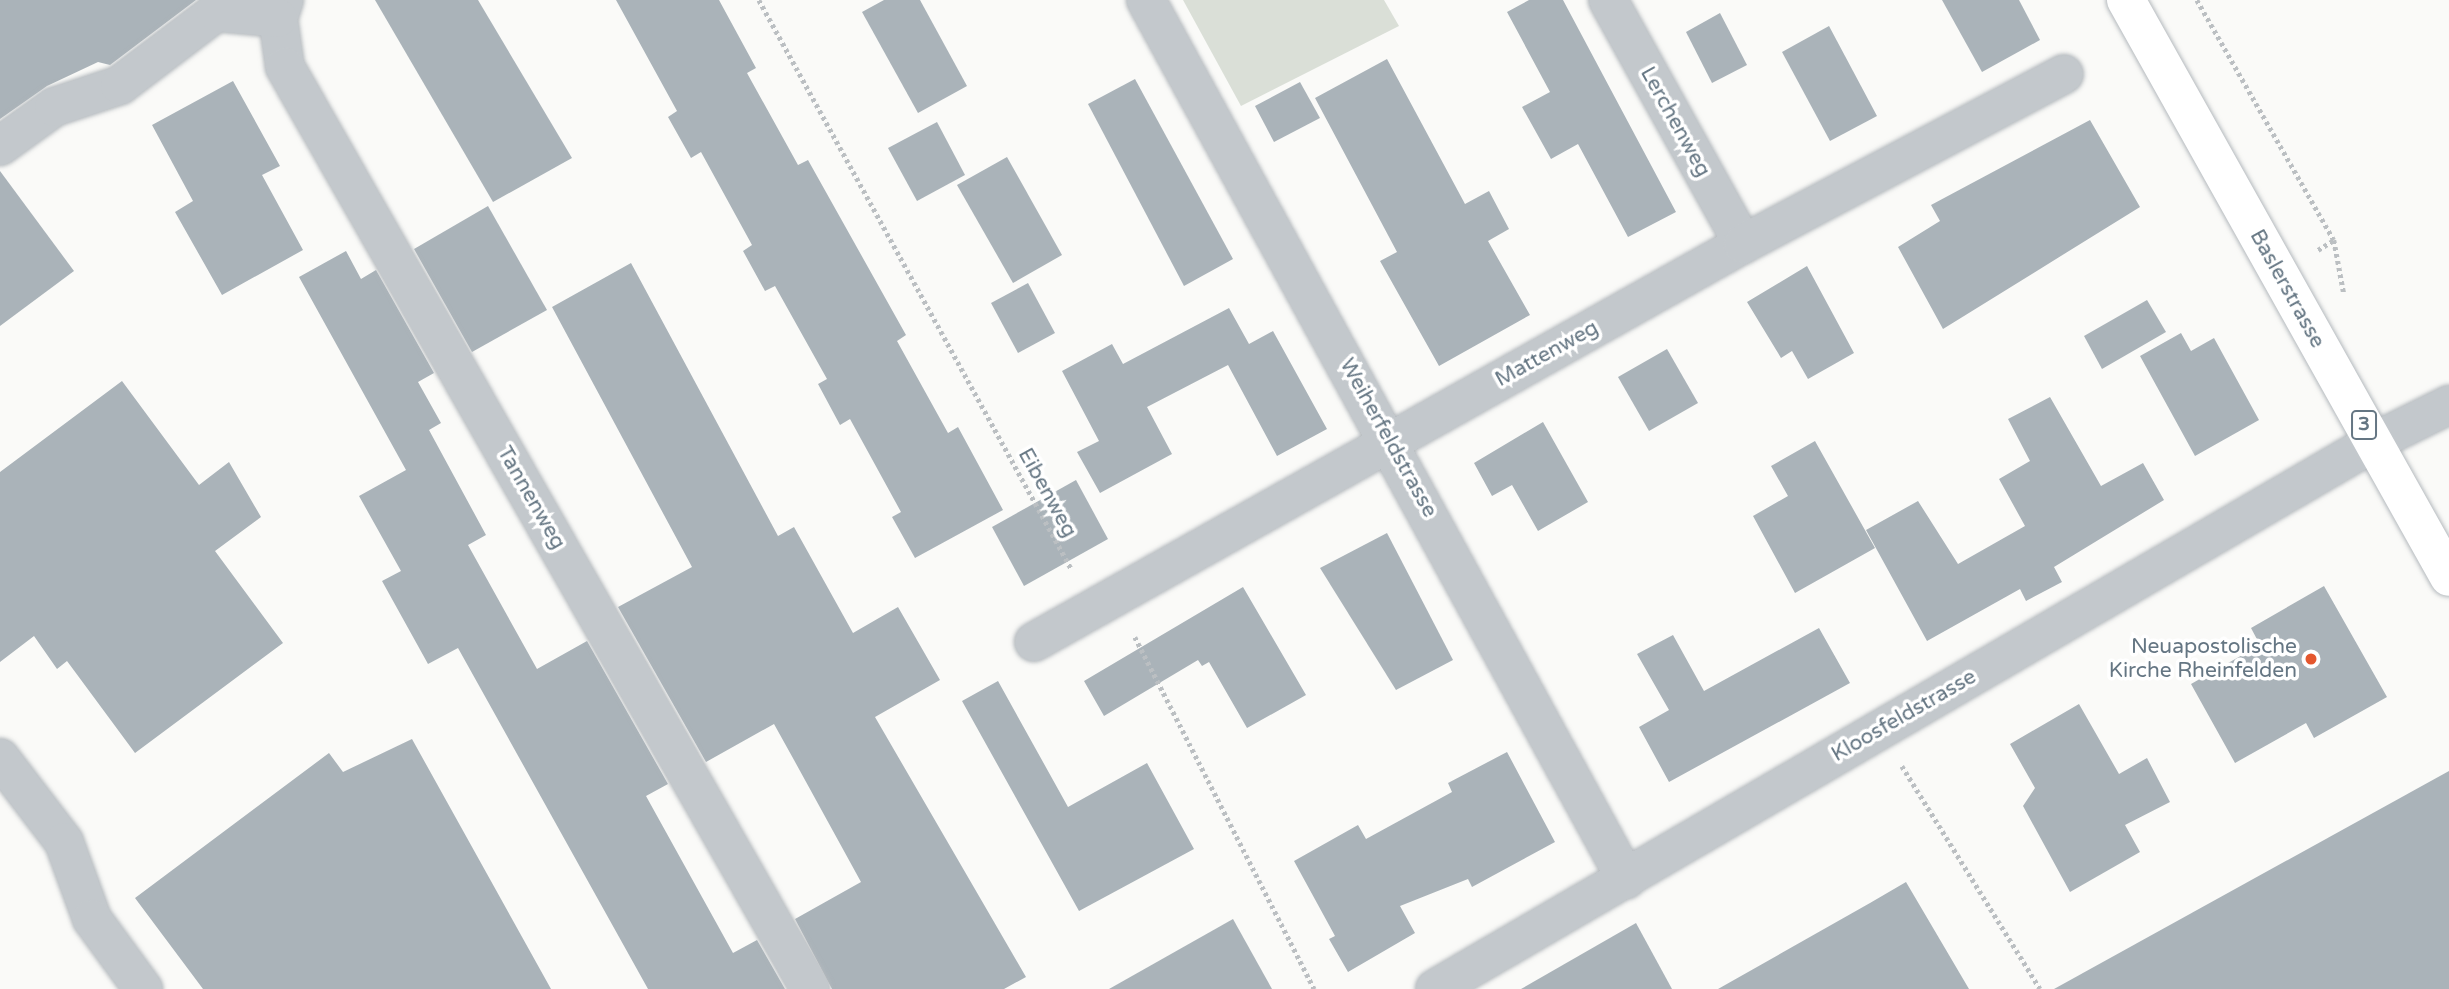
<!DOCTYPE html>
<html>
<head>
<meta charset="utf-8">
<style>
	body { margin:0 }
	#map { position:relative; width:2449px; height:989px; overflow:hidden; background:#fafaf8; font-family:"Varela Round",sans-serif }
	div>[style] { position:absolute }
	.green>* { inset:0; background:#dadfd7 }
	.building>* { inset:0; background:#aab3b9 }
	.path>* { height:4.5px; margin-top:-2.25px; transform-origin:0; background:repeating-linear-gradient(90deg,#bbbfc2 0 3.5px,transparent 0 7px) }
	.roads { filter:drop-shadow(0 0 2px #b5babe) drop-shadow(0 0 2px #b5babe) }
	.minor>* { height:38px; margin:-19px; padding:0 19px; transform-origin:19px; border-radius:19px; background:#c3c8cc }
	.major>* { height:38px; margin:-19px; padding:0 19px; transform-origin:19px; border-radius:19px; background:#fff }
	.dots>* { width:19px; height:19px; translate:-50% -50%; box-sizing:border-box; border:4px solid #fff; border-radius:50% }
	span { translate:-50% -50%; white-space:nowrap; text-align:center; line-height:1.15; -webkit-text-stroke:7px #fff; paint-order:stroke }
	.shield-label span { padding:2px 5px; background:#fff; border:2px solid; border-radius:5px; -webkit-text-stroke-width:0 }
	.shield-label { font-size:19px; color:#657683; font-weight:700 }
	.street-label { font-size:21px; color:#657683 }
	.poi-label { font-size:21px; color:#657683 }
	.right { translate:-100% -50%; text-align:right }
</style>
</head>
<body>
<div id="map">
	<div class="green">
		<i style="clip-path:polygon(1183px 0,1384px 0,1399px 26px,1241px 106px)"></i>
	</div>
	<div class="building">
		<i style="clip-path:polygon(0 0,196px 0,110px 65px,98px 62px,47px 86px,0 119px)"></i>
		<i style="clip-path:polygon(375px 0,478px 0,572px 158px,493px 202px)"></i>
		<i style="clip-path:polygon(616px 0,719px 0,756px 68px,747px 73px,798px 165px,808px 160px,906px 335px,897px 341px,948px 433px,958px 427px,1003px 510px,915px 558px,892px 517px,901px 512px,850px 419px,840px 425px,818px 384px,827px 379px,775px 286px,765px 291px,743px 251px,752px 245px,701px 152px,691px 158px,668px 117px,677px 111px)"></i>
		<i style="clip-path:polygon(884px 0,920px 0,967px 86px,918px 113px,862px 12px)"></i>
		<i style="clip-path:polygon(1529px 0,1563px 0,1676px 212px,1628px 237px,1578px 144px,1551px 159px,1522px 107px,1550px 92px,1507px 12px)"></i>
		<i style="clip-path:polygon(1942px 0,2019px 0,2040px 40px,1982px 72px)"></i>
		<i style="clip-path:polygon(1720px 13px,1747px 65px,1712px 83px,1686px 32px)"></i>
		<i style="clip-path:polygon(1829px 26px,1877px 116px,1830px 141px,1782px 52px)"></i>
		<i style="clip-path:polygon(1387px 59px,1465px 204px,1489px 191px,1509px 229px,1488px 241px,1530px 315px,1439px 366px,1380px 261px,1397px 252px,1315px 98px)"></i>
		<i style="clip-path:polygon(1135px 79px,1233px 259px,1184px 286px,1088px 104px)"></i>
		<i style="clip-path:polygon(233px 81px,280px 166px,262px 175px,303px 250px,222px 295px,175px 212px,193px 201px,152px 125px)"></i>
		<i style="clip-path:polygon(1300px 82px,1320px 118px,1274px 142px,1255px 106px)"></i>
		<i style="clip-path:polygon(2090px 120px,2140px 207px,1943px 329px,1898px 247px,1940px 221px,1931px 205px)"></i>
		<i style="clip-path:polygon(937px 122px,965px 175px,917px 201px,888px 148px)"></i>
		<i style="clip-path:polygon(1007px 157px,1062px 255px,1013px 283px,957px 185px)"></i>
		<i style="clip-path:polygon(0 171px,74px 271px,0 326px)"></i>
		<i style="clip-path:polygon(488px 206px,547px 310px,472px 352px,414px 249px)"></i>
		<i style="clip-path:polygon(346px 251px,361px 279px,376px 270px,434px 373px,418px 382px,441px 423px,429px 430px,486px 535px,468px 545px,537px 669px,587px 641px,668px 784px,646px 796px,733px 953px,757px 940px,785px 989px,648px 989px,458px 648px,428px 664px,382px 581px,401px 571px,359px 496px,406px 470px,299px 277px)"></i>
		<i style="clip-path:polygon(631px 263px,778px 536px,794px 527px,853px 633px,898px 607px,940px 680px,875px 717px,1026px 977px,1004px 989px,832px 989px,795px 919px,861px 882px,794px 760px,774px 724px,706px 762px,618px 607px,692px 567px,552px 307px)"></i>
		<i style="clip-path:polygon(1807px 266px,1854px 353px,1808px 379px,1792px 351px,1781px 358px,1747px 302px)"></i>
		<i style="clip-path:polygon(1028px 283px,1055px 333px,1018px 353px,991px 303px)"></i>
		<i style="clip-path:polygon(2147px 300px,2166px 332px,2102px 369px,2084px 336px)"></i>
		<i style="clip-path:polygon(1229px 308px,1249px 344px,1273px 331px,1327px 429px,1277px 456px,1228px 365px,1147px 407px,1172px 454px,1100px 493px,1077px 452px,1099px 441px,1062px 371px,1112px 344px,1123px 364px)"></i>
		<i style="clip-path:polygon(2181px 333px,2191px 351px,2214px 338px,2259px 420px,2195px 456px,2140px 356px)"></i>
		<i style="clip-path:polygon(1667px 349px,1698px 403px,1649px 431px,1618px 377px)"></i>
		<i style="clip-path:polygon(122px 381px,199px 485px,229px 462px,261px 517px,215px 551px,283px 643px,135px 753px,67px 661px,57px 669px,34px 636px,0 662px,0 472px)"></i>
		<i style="clip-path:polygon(2050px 397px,2101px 486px,2143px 463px,2164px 500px,2054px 567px,2062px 582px,2026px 601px,2020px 589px,1927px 641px,1866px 530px,1918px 501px,1958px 564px,2025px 526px,1999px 479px,2030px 461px,2008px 419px)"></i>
		<i style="clip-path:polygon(1543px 422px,1588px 502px,1538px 531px,1512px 485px,1492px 496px,1474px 463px)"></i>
		<i style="clip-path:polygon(1815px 441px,1875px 548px,1795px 593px,1753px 516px,1788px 496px,1771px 466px)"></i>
		<i style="clip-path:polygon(1076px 480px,1108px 539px,1024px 586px,992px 527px)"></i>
		<i style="clip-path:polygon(1387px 533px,1453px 660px,1396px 690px,1320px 568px)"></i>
		<i style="clip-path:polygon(2324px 586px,2387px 697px,2314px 738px,2306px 723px,2235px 763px,2191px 684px,2260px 645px,2251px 628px)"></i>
		<i style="clip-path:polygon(1243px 587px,1306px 695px,1247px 728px,1209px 662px,1202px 666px,1198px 660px,1104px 716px,1084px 681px)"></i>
		<i style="clip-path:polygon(1819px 628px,1850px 683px,1669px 782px,1639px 727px,1669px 710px,1637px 654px,1673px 635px,1704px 691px)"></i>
		<i style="clip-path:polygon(998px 681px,1068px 807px,1147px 763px,1194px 849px,1079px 911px,962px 701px)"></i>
		<i style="clip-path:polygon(2079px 704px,2119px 774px,2147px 758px,2170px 802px,2125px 825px,2140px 852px,2070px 892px,2023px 806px,2035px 788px,2010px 744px)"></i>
		<i style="clip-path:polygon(412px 739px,551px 989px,203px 989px,135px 898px,329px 753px,343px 772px)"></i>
		<i style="clip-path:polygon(1507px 752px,1555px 842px,1472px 887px,1468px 879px,1400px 906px,1415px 933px,1348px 972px,1329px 939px,1335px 936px,1294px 861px,1358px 825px,1366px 839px,1452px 792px,1448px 783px)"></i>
		<i style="clip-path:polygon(2449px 771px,2449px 989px,2054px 989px)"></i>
		<i style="clip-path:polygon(1906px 882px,1969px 989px,1718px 989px,1870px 903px)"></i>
		<i style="clip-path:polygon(1233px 919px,1272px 989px,1109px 989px)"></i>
		<i style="clip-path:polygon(1636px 923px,1672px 989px,1521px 989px)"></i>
	</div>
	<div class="path">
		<i style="left:759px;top:0;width:650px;rotate:61.23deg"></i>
		<i style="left:2197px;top:0;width:276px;rotate:60.3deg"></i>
		<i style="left:2334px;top:240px;width:55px;rotate:79.5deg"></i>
		<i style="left:2318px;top:250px;width:19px;rotate:-32deg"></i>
		<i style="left:1135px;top:637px;width:395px;rotate:63deg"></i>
		<i style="left:1902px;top:766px;width:262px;rotate:58.2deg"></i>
	</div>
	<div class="roads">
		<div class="minor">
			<i style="left:284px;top:0;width:19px;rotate:108deg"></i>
			<i style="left:278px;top:18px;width:49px;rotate:81.9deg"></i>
			<i style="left:285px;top:67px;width:1061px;rotate:60.34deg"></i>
			<i style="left:1146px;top:0;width:1002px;rotate:61.36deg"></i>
			<i style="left:1608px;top:0;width:279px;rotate:61deg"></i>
			<i style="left:0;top:146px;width:67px;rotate:-35.8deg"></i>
			<i style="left:54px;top:107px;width:70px;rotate:-18.4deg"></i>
			<i style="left:120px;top:85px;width:121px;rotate:-37.2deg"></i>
			<i style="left:216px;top:12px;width:62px;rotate:5.5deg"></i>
			<i style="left:1034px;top:642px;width:813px;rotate:-29.31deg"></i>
			<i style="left:1743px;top:244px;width:363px;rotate:-27.9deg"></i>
			<i style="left:0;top:758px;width:106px;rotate:52.7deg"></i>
			<i style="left:64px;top:842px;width:82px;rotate:70deg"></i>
			<i style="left:92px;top:919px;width:87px;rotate:53.9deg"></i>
			<i style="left:1435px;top:989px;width:1087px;rotate:-30.22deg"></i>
			<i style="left:2374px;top:442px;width:84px;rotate:-26.3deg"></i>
		</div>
		<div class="major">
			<i style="left:2126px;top:0;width:661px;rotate:60.76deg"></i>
		</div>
	</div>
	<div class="dots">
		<i style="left:2311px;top:659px;background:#e4572e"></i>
	</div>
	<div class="shield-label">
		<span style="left:2364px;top:425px">3</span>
	</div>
	<div class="street-label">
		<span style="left:1675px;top:122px;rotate:61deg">Lerchenweg</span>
		<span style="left:2287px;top:289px;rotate:61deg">Baslerstrasse</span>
		<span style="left:1547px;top:354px;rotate:-29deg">Mattenweg</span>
		<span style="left:1388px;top:438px;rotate:61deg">Weiherfeldstrasse</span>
		<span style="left:1047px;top:493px;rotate:61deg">Eibenweg</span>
		<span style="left:531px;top:498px;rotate:60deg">Tannenweg</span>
		<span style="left:1904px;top:716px;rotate:-30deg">Kloosfeldstrasse</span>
	</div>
	<div class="poi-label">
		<span class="right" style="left:2297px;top:659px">Neuapostolische<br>Kirche Rheinfelden</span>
	</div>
</div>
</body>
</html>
